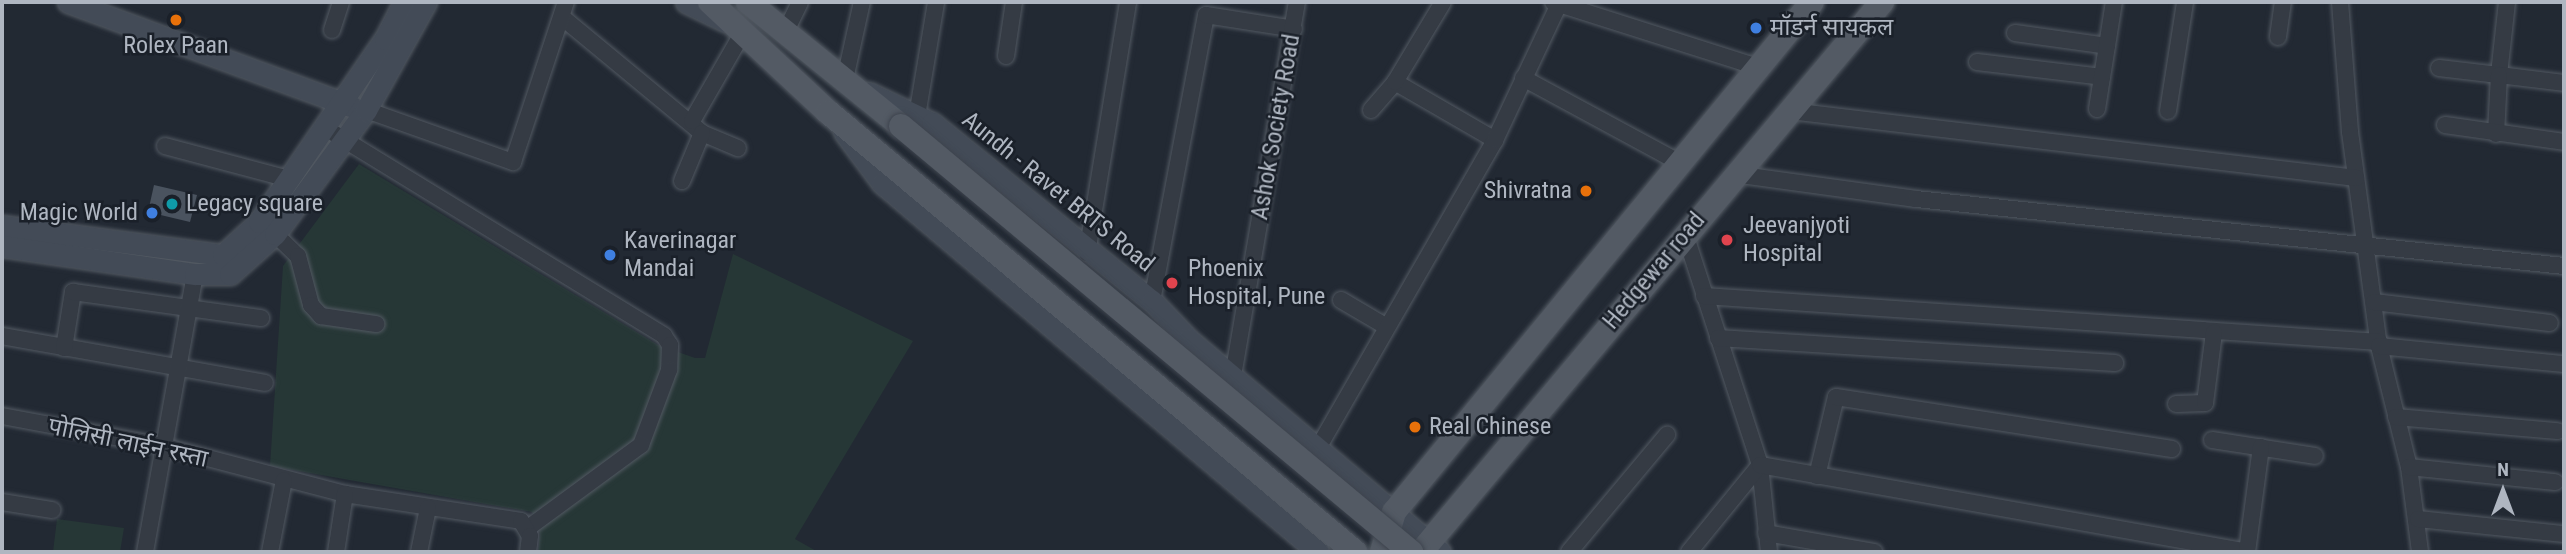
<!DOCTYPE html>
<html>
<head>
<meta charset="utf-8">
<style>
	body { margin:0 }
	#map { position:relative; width:2566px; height:554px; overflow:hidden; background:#222933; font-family:"Roboto Condensed","Noto Sans Devanagari",sans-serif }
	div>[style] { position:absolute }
	.green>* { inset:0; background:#263736 }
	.building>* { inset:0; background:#4a535f }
	.roads { filter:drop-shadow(0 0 2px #525962) drop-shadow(0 0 2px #525962) }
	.street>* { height:16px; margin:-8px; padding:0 8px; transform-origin:8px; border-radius:8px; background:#353b44 }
	.secondary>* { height:21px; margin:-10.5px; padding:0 10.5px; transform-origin:10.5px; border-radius:10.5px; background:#434b57 }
	.primary>* { height:24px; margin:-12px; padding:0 12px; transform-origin:12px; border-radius:12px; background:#535a64 }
	.bridges { filter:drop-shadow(0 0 2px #3e444e) drop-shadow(0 0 2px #3e444e) }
	.primary-bridge>* { height:24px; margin:-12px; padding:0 12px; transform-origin:12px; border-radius:12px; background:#535a64 }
	.dots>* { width:19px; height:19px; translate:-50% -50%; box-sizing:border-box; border:4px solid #1a2029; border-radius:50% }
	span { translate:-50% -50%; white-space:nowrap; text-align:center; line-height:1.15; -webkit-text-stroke:5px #1a2029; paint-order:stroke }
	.poi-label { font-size:24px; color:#afb6c1 }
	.left { translate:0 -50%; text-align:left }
	.right { translate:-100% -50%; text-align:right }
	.street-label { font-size:24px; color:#afb6c1 }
	.frame { position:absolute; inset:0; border:4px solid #afb6c1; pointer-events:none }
	.north { position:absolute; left:2468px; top:456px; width:70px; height:70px; -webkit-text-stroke:5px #1a2029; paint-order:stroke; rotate:0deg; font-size:19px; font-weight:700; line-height:28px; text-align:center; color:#afb6c1 }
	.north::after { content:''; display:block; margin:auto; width:24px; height:32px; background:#afb6c1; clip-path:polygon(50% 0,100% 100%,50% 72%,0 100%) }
</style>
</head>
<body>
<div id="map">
	<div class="green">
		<i style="clip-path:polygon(359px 164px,658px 345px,695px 358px,705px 358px,733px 254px,913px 341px,795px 539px,818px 552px,538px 552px,540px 532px,532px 512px,270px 466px,283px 266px)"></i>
		<i style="clip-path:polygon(57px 519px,124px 528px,120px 552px,53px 552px)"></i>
	</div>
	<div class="building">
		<i style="clip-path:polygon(154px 185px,197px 195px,190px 222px,148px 212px)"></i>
	</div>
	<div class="roads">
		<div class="street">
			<i style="left:1553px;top:2px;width:215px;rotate:17.6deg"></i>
			<i style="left:2340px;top:2px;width:130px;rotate:85.6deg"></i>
			<i style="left:2350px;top:132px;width:216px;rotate:82.3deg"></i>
			<i style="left:2379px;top:346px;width:125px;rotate:76.1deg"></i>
			<i style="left:2409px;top:467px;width:86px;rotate:82.6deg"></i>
			<i style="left:2507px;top:2px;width:73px;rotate:96.3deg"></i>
			<i style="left:2499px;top:75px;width:65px;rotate:7deg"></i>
			<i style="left:563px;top:18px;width:180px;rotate:39.6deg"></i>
			<i style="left:702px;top:133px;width:39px;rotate:23deg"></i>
			<i style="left:332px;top:30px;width:29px;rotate:-72deg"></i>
			<i style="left:785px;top:33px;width:34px;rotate:-64deg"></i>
			<i style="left:2015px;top:33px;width:93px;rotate:8deg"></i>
			<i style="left:2278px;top:37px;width:35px;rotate:-82deg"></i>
			<i style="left:1006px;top:56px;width:55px;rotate:-81.6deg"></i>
			<i style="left:1977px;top:62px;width:126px;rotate:6.8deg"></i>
			<i style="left:2439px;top:68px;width:60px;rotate:6.7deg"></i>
			<i style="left:2499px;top:75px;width:59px;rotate:92.9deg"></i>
			<i style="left:1523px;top:78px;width:179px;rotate:28.4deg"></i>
			<i style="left:845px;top:79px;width:79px;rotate:-77.6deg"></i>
			<i style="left:1395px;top:82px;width:116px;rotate:30.1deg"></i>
			<i style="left:2097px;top:109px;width:108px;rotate:-81deg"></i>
			<i style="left:366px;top:110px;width:156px;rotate:19.5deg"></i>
			<i style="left:513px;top:162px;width:169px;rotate:-71.7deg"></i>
			<i style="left:1371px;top:110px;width:37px;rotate:-49deg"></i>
			<i style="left:1395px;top:82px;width:93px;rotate:-59deg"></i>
			<i style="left:1790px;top:111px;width:570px;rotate:6.75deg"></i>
			<i style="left:2168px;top:111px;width:110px;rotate:-81.1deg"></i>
			<i style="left:917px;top:116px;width:116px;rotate:-80.5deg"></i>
			<i style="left:692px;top:121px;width:100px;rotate:-60.1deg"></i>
			<i style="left:2445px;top:125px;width:120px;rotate:8.1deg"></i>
			<i style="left:335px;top:134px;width:386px;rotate:31.5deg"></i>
			<i style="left:664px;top:336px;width:11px;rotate:56deg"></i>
			<i style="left:670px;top:345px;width:25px;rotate:92deg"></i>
			<i style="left:669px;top:370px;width:80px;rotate:110.5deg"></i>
			<i style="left:641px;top:445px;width:140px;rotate:143.7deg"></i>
			<i style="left:165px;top:146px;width:128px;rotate:14.9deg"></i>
			<i style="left:1734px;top:174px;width:184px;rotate:7.8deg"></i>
			<i style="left:1916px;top:199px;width:651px;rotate:5.9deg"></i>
			<i style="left:682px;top:181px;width:52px;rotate:-67.4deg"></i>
			<i style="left:275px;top:234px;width:32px;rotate:44deg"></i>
			<i style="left:298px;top:256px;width:51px;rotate:75.1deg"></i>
			<i style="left:311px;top:305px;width:15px;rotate:48deg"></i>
			<i style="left:321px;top:316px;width:56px;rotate:8.3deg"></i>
			<i style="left:1685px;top:234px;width:243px;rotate:72deg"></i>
			<i style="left:1760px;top:465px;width:87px;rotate:84.1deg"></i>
			<i style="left:1087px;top:253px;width:254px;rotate:-80.7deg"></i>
			<i style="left:1704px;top:296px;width:677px;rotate:3.9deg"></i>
			<i style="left:1341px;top:300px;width:53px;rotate:30.4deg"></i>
			<i style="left:1152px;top:301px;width:291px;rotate:-79.3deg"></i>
			<i style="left:1206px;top:15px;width:89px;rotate:9deg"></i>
			<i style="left:2374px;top:302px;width:177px;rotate:6.8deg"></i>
			<i style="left:2px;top:336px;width:267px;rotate:10.1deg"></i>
			<i style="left:1718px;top:338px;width:398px;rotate:3.6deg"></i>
			<i style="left:2379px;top:346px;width:186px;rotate:5.6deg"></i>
			<i style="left:64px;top:348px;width:57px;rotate:-80.9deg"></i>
			<i style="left:73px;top:292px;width:190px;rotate:7.9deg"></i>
			<i style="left:1233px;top:376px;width:379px;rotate:-80.3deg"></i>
			<i style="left:2176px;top:404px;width:29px;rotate:-2deg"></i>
			<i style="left:2205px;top:403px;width:71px;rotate:-82.7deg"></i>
			<i style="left:2px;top:416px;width:163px;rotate:10.6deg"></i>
			<i style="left:162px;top:446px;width:189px;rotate:14.7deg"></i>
			<i style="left:345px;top:494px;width:178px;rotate:8.7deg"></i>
			<i style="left:521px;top:521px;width:17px;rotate:59deg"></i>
			<i style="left:530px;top:536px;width:16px;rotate:97deg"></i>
			<i style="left:2396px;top:417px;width:162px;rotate:5deg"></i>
			<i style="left:2212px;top:440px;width:104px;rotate:8.8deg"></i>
			<i style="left:1318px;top:448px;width:355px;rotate:-60.1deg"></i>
			<i style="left:1495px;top:140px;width:150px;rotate:-64.8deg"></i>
			<i style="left:2409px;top:467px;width:147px;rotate:5.9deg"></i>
			<i style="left:1817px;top:476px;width:81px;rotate:-76.5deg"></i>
			<i style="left:1836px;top:397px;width:340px;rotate:8.8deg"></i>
			<i style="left:2px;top:502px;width:51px;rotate:9.1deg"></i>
			<i style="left:2418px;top:519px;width:147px;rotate:5.9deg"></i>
			<i style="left:1766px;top:533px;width:110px;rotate:10deg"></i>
			<i style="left:145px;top:552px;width:282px;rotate:-79.8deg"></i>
			<i style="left:270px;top:552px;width:73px;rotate:-79deg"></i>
			<i style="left:336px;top:552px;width:59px;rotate:-81.2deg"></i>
			<i style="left:419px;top:552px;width:45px;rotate:-78.4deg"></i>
			<i style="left:1569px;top:552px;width:153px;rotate:-50.1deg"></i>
			<i style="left:1689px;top:552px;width:112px;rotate:-50.8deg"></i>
			<i style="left:1760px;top:465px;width:494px;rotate:10.1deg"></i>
			<i style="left:2247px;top:552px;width:106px;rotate:-82.4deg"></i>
		</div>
		<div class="secondary">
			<i style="left:68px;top:2px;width:302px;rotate:20.2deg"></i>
			<i style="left:686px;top:2px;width:43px;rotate:26deg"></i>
			<i style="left:869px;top:93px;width:70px;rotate:25.5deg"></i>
			<i style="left:932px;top:123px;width:283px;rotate:39deg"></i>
			<i style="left:1152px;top:301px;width:52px;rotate:46.5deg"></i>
			<i style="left:1188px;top:339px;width:330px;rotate:40.2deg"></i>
			<i style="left:844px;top:132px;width:64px;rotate:53.3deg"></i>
			<i style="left:882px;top:183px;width:571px;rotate:40.24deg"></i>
			<i style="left:2px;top:226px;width:223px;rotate:7.5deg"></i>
			<i style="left:223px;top:255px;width:49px;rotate:-42.5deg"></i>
			<i style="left:259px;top:222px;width:222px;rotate:-55.5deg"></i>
			<i style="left:385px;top:39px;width:42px;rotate:-62.8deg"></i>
			<i style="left:2px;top:246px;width:195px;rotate:8.3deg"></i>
			<i style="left:195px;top:274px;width:35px"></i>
			<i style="left:230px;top:274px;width:60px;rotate:-41.6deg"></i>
			<i style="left:275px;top:234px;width:154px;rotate:-53.7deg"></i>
			<i style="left:366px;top:110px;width:124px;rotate:-60.9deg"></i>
		</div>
		<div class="primary">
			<i style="left:710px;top:2px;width:161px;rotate:43deg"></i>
			<i style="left:828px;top:112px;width:687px;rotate:39.86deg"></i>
			<i style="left:748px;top:2px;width:197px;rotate:39deg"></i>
			<i style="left:1382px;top:552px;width:42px;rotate:-73.3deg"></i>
			<i style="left:1394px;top:512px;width:659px;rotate:-50.66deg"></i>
			<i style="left:1421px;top:552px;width:718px;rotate:-50.03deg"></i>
		</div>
	</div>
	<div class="bridges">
		<div class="primary-bridge">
			<i style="left:901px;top:126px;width:665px;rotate:39.87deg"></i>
		</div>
	</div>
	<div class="dots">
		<i style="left:176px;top:20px;background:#e8710a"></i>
		<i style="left:1756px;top:28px;background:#3f7fe0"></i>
		<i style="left:1586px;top:191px;background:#e8710a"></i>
		<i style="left:172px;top:204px;background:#0f9aa8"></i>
		<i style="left:152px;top:213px;background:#3f7fe0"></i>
		<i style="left:1727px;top:240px;background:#e0444e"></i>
		<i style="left:610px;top:255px;background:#3f7fe0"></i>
		<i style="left:1172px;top:283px;background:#e0444e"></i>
		<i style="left:1415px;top:427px;background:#e8710a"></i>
	</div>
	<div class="poi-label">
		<span class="left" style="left:1770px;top:28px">मॉडर्न सायकल</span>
		<span style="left:176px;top:46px">Rolex Paan</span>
		<span class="right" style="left:1572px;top:191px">Shivratna</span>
		<span class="left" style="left:186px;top:204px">Legacy square</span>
		<span class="right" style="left:138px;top:213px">Magic World</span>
		<span class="left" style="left:1743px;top:240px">Jeevanjyoti<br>Hospital</span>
		<span class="left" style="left:624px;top:255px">Kaverinagar<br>Mandai</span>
		<span class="left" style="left:1188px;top:283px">Phoenix<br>Hospital, Pune</span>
		<span class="left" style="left:1429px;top:427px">Real Chinese</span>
	</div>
	<div class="street-label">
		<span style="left:1276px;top:127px;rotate:-80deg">Ashok Society Road</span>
		<span style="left:1058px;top:192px;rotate:39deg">Aundh - Ravet BRTS Road</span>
		<span style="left:1654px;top:271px;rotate:-50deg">Hedgewar road</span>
		<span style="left:128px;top:443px;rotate:12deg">पोलिसी लाईन रस्ता</span>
	</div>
	<div class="frame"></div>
	<div class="north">N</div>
</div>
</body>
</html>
